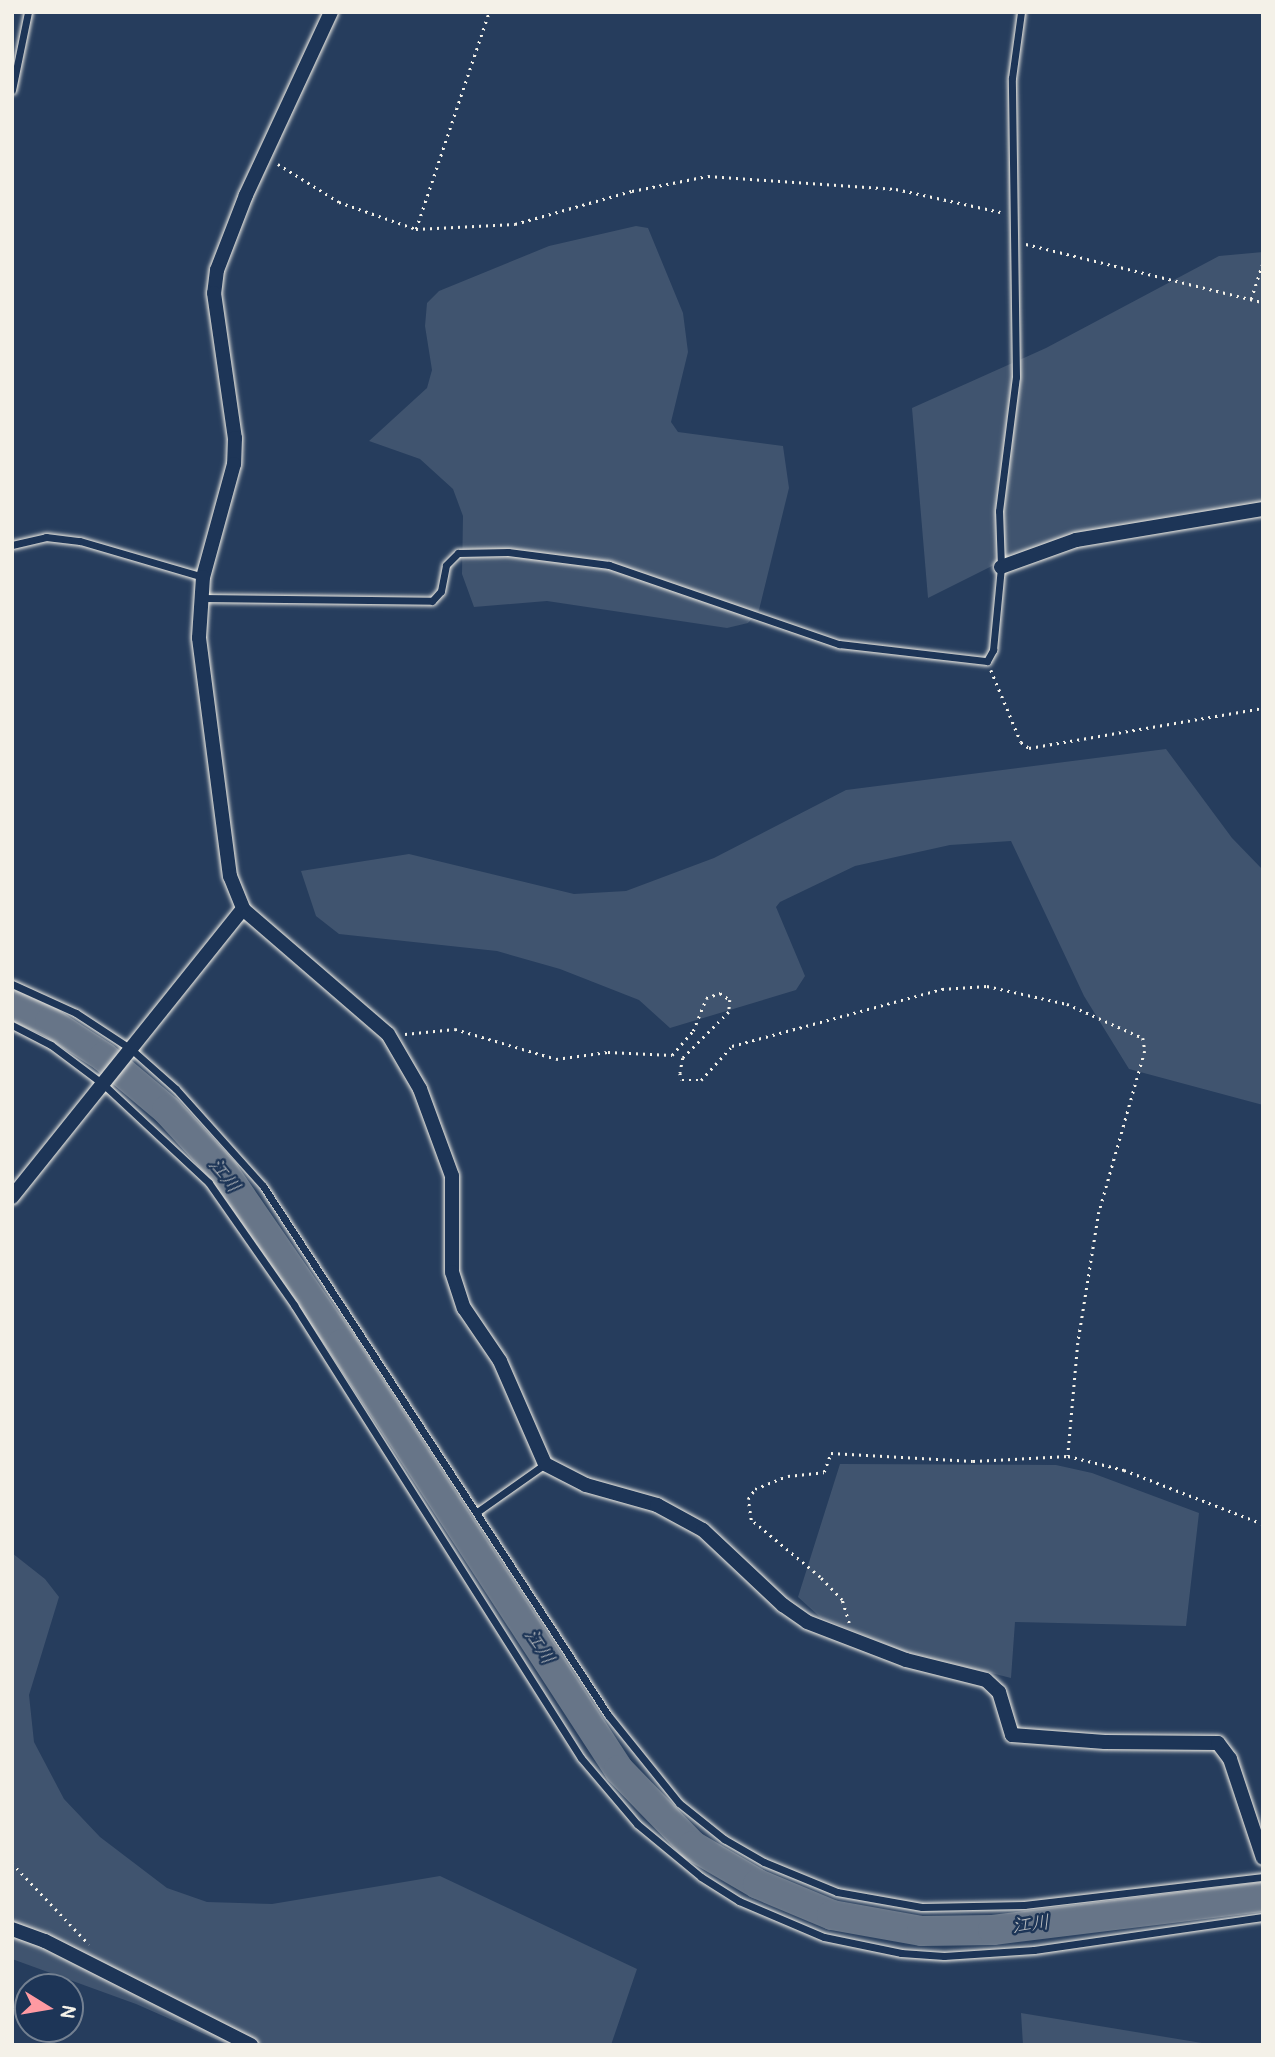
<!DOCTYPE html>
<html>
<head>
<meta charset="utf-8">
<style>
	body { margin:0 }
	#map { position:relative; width:1275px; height:2057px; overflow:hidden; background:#263d5d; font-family:Pangolin,"Klee One",sans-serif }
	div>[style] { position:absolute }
	.green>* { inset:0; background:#40546f }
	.river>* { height:30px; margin:-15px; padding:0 15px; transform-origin:15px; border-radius:15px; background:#677588 }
	.path>* { height:2.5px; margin-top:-1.25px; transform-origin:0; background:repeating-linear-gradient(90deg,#f4f1e8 0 2px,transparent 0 7px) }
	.roads { filter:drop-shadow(0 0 2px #f4f1e8) drop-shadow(0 0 2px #f4f1e8) }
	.service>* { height:7px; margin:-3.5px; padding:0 3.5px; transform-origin:3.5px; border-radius:3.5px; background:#1d3557 }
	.minor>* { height:14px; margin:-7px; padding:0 7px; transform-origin:7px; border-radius:7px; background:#1d3557 }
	span { translate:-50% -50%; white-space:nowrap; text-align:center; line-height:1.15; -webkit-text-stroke:5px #1d3557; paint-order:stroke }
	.water-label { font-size:19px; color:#bcbfc2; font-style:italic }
	.frame { position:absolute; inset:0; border:14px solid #f4f1e8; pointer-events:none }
	.north { position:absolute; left:14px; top:1973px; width:70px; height:70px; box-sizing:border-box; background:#1d3557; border:2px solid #738091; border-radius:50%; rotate:101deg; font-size:19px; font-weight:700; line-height:28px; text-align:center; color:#f4f1e8 }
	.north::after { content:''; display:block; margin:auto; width:24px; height:32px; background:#ff9aa2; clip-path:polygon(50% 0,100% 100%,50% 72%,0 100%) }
</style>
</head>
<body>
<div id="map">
	<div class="green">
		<i style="clip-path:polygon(636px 226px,648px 228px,683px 313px,688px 352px,671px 422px,678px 432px,783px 446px,789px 488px,759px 610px,748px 623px,727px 628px,547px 601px,474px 607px,462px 574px,463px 516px,453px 489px,420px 459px,369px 441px,427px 388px,432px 370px,425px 326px,427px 303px,439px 291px,549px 246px)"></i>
		<i style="clip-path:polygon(1263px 252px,1263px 502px,1073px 536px,1008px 558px,928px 598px,912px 408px,1046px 348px,1219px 256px)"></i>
		<i style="clip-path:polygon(1166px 749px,1232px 838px,1263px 870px,1263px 1105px,1129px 1069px,1084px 996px,1011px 841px,950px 845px,855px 866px,780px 902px,776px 907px,805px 976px,796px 990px,670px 1028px,639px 1000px,560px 969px,497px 951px,339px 934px,316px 916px,301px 871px,409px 854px,574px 894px,626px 891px,714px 858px,846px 790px)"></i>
		<i style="clip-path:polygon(840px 1464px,1056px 1465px,1092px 1473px,1199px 1513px,1186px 1626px,1015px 1622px,1011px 1678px,903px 1651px,820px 1617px,798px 1597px)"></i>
		<i style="clip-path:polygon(12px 1553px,45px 1579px,59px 1597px,29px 1695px,34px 1742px,64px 1799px,100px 1837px,167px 1888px,207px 1902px,272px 1904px,440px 1876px,637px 1969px,611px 2045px,229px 2045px,136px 2004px,12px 1959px)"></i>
		<i style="clip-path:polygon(1021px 2013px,1214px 2045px,1023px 2045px)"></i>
	</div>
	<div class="river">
		<i style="left:12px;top:1005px;width:42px;rotate:24.1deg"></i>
		<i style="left:50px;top:1022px;width:64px;rotate:32.9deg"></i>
		<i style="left:104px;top:1057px;width:82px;rotate:40.1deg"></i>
		<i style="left:167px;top:1110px;width:84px;rotate:47.4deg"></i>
		<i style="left:224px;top:1172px;width:209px;rotate:55.5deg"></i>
		<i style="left:342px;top:1344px;width:508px;rotate:56.97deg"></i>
		<i style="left:619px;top:1770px;width:106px;rotate:45.8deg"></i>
		<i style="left:693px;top:1846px;width:75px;rotate:30.3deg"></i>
		<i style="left:758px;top:1884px;width:80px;rotate:22.7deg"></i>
		<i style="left:832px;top:1915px;width:91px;rotate:10.1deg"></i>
		<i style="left:922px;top:1931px;width:71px;rotate:-0.8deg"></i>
		<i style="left:993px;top:1930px;width:272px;rotate:-7deg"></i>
	</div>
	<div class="path">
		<i style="left:278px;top:164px;width:72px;rotate:31.9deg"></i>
		<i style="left:339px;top:202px;width:82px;rotate:19.3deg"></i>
		<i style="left:416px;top:229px;width:99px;rotate:-2.9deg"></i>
		<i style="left:515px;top:224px;width:122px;rotate:-15.8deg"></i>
		<i style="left:632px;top:191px;width:77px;rotate:-11.2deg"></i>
		<i style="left:708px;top:176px;width:188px;rotate:4deg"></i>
		<i style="left:896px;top:189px;width:107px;rotate:12.4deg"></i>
		<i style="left:416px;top:229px;width:229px;rotate:-71.4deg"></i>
		<i style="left:1026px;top:244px;width:244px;rotate:13.8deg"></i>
		<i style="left:1251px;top:299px;width:40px;rotate:-72deg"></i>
		<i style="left:991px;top:670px;width:78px;rotate:67.4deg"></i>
		<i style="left:1021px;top:742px;width:10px;rotate:37deg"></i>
		<i style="left:1029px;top:748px;width:237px;rotate:-9.7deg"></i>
		<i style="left:405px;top:1034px;width:50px;rotate:-5.7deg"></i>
		<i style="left:455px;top:1029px;width:105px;rotate:16.5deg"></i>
		<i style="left:556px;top:1059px;width:52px;rotate:-7.7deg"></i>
		<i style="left:608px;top:1052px;width:64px;rotate:2.7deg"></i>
		<i style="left:672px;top:1055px;width:32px;rotate:-49deg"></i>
		<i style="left:693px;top:1031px;width:35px;rotate:-68deg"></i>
		<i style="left:706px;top:998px;width:15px;rotate:-20deg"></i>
		<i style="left:720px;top:993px;width:12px;rotate:35deg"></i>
		<i style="left:730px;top:1000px;width:12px;rotate:95deg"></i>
		<i style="left:729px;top:1012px;width:65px;rotate:135deg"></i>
		<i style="left:683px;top:1058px;width:15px;rotate:101deg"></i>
		<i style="left:680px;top:1073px;width:7px;rotate:74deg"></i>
		<i style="left:682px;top:1080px;width:19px"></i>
		<i style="left:701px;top:1080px;width:46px;rotate:-47.6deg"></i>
		<i style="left:732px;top:1046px;width:218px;rotate:-15.2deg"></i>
		<i style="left:942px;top:989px;width:45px;rotate:-3.8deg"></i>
		<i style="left:987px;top:986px;width:82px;rotate:12.7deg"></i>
		<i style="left:1067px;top:1004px;width:83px;rotate:24.1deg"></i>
		<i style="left:1143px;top:1038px;width:13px;rotate:81deg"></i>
		<i style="left:1145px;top:1051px;width:167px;rotate:105.9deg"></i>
		<i style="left:1099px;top:1212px;width:133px;rotate:99.1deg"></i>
		<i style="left:1078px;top:1343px;width:113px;rotate:95.1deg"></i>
		<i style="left:849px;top:1623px;width:24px;rotate:-107deg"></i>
		<i style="left:842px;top:1600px;width:32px;rotate:-134deg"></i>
		<i style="left:820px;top:1577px;width:89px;rotate:-140.4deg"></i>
		<i style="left:751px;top:1520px;width:21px;rotate:-98deg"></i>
		<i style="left:748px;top:1499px;width:12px;rotate:-55deg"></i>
		<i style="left:755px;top:1489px;width:35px;rotate:-22deg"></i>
		<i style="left:788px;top:1476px;width:36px;rotate:-6deg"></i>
		<i style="left:824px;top:1472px;width:20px;rotate:-70deg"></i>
		<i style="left:831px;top:1453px;width:142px;rotate:3.2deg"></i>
		<i style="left:973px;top:1461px;width:95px;rotate:-3deg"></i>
		<i style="left:1068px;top:1456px;width:58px;rotate:14deg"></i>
		<i style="left:1124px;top:1470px;width:149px;rotate:21.2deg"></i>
		<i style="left:12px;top:1863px;width:112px;rotate:46.5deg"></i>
	</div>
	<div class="roads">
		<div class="service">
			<i style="left:12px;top:90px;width:80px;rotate:-78.4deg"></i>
			<i style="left:12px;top:545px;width:35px;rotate:-13deg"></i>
			<i style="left:46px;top:537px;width:34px;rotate:7deg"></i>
			<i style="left:80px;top:541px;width:128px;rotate:16.3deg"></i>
			<i style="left:202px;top:598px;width:230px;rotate:0.7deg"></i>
			<i style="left:432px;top:601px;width:13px;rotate:-48deg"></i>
			<i style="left:441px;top:591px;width:26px;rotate:-79deg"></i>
			<i style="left:446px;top:565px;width:17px;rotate:-45deg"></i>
			<i style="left:458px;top:553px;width:50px;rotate:-1.1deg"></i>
			<i style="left:508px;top:552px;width:102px;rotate:7.3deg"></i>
			<i style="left:609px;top:565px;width:243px;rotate:19deg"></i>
			<i style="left:839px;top:644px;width:149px;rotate:6.6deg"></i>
			<i style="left:987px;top:661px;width:13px;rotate:-61deg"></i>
			<i style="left:993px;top:650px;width:83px;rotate:-84.5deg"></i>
			<i style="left:1001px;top:567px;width:56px;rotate:-92deg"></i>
			<i style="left:999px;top:511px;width:135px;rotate:-82.8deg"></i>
			<i style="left:1016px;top:377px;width:299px;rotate:-90.8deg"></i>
			<i style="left:1012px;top:78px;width:67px;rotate:-82.2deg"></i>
			<i style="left:12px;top:984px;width:70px;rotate:24.4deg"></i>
			<i style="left:76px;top:1013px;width:66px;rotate:33.2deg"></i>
			<i style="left:131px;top:1049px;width:60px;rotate:41.6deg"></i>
			<i style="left:176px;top:1089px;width:130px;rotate:48.1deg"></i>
			<i style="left:263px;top:1186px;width:632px;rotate:56.89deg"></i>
			<i style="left:608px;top:1715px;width:113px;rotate:51.1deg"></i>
			<i style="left:679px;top:1803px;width:58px;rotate:38.7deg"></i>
			<i style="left:724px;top:1839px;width:46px;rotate:29.9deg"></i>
			<i style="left:764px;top:1862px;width:79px;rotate:22.3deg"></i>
			<i style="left:837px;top:1892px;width:86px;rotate:10deg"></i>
			<i style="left:922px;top:1907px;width:102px;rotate:-1.1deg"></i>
			<i style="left:1024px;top:1905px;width:241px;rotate:-6.7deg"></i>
			<i style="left:12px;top:1025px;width:44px;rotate:27.1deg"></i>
			<i style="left:51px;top:1045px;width:65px;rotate:36.9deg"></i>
			<i style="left:103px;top:1084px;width:145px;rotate:43deg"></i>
			<i style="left:209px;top:1183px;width:149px;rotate:55.1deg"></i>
			<i style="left:294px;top:1305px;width:536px;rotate:57.64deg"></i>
			<i style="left:581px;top:1758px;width:87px;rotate:49.7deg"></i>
			<i style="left:637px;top:1824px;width:83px;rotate:39.6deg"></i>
			<i style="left:701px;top:1877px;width:45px;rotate:32.3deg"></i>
			<i style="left:739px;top:1901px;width:92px;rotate:23deg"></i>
			<i style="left:824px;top:1937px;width:79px;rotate:11.7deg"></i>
			<i style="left:901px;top:1953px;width:43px;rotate:4deg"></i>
			<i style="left:944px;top:1956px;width:90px;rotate:-3.8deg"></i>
			<i style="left:1034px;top:1950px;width:231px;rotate:-8.2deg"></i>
			<i style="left:477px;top:1512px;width:83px;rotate:-35.2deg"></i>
		</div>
		<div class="minor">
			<i style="left:331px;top:12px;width:202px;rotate:114.9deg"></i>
			<i style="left:246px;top:195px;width:80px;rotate:111.1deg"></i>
			<i style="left:217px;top:270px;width:23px;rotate:97deg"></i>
			<i style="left:214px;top:293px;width:147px;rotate:81.8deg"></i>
			<i style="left:235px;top:438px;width:26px;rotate:92deg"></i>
			<i style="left:234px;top:464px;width:117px;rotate:105.3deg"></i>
			<i style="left:203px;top:577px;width:61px;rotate:93.8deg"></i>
			<i style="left:199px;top:638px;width:240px;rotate:82.6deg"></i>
			<i style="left:230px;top:876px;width:35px;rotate:68deg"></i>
			<i style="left:243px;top:909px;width:191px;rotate:40.8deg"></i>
			<i style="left:388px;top:1034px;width:64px;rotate:59.8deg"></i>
			<i style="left:420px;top:1089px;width:93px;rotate:69.8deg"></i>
			<i style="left:452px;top:1176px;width:96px;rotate:90deg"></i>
			<i style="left:452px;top:1272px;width:38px;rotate:72deg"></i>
			<i style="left:464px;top:1308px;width:64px;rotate:55.8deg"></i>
			<i style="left:500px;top:1361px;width:112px;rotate:66.4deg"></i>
			<i style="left:545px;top:1464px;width:46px;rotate:27.1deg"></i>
			<i style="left:586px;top:1485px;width:74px;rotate:15.7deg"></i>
			<i style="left:657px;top:1505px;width:52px;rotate:28.5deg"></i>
			<i style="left:703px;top:1530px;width:110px;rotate:43.2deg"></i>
			<i style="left:783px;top:1605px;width:29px;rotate:35deg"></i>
			<i style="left:807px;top:1622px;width:106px;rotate:21deg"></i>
			<i style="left:906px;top:1660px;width:82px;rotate:14deg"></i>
			<i style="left:986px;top:1680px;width:18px;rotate:43deg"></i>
			<i style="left:999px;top:1692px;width:45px;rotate:73.2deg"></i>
			<i style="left:1012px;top:1735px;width:93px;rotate:4.3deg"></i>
			<i style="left:1105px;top:1742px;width:113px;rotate:0.5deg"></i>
			<i style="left:1218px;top:1743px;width:20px;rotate:53deg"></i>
			<i style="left:1230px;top:1759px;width:104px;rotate:71.6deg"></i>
			<i style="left:1001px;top:567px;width:80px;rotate:-19.8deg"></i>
			<i style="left:1076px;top:540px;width:190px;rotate:-9.4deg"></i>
			<i style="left:12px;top:1197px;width:369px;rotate:-51.3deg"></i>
			<i style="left:12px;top:1929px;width:35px;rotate:20deg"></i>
			<i style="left:45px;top:1941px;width:231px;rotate:26.8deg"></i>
		</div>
	</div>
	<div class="water-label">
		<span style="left:224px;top:1176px;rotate:52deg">江川</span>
		<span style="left:539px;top:1647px;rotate:57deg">江川</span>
		<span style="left:1031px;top:1925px;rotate:-7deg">江川</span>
	</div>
	<div class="frame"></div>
	<div class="north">N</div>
</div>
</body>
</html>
